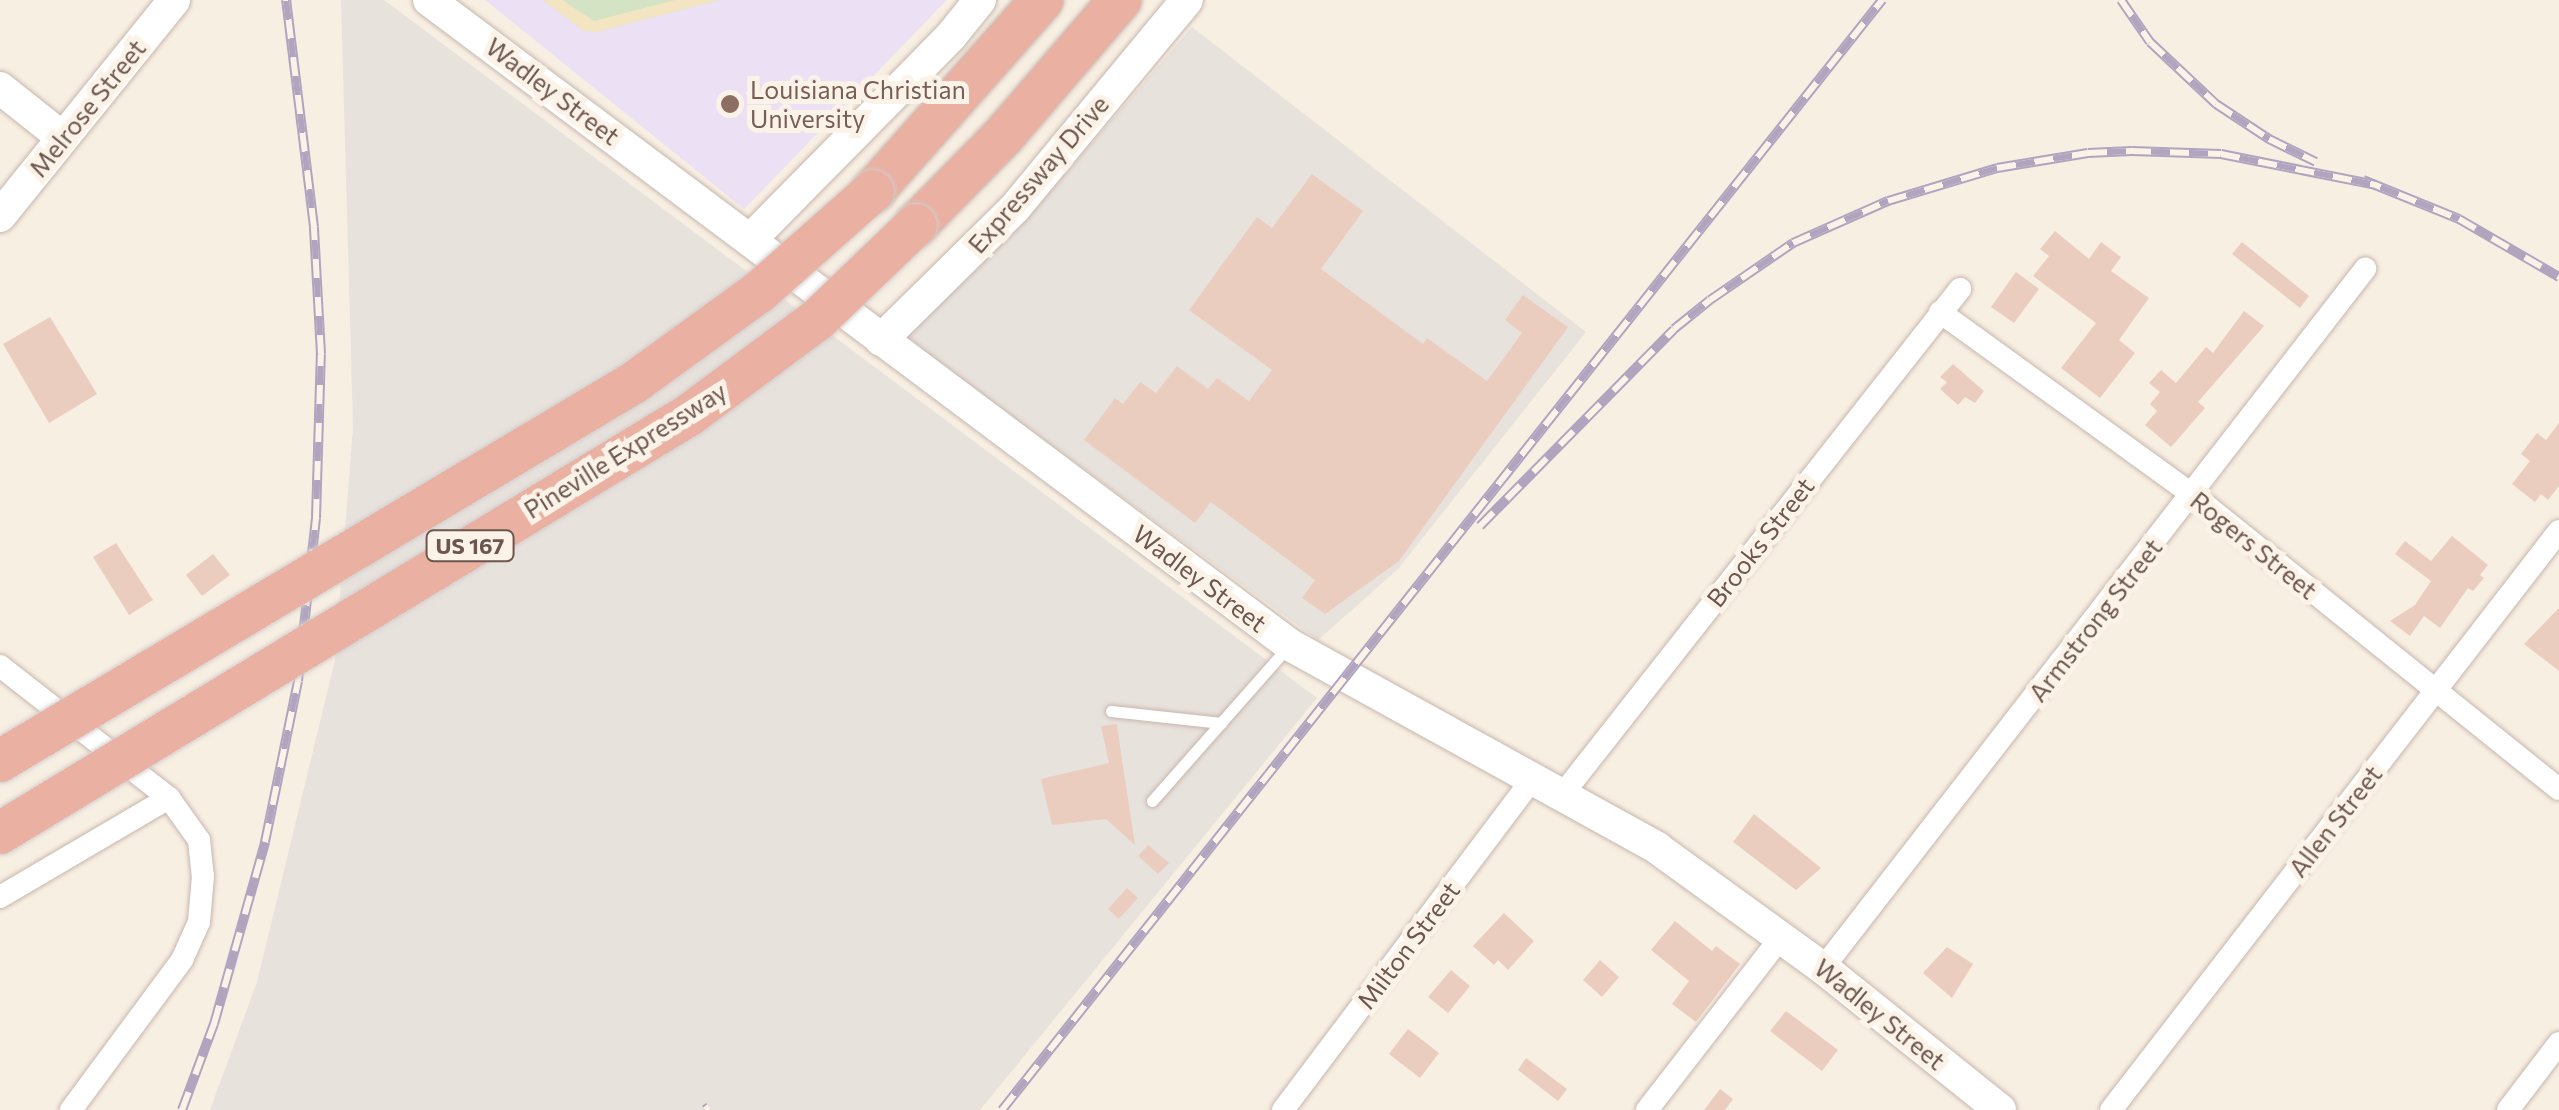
<!DOCTYPE html>
<html>
<head>
<meta charset="utf-8">
<style>
	body { margin:0 }
	#map { position:relative; width:2559px; height:1110px; overflow:hidden; background:#f8efe3; font-family:Commissioner,sans-serif }
	div>[style] { position:absolute }
	.industrial>* { inset:0; background:#e8e2dd }
	.education>* { inset:0; background:#ece0f4 }
	.green>* { inset:0; background:#d3e3c4 }
	.sand>* { inset:0; background:#f3e5c2 }
	.building>* { inset:0; background:#eacdbe }
	.roads { filter:drop-shadow(0 0 2px #c7b6ac) drop-shadow(0 0 2px #c7b6ac) }
	.lane>* { height:11px; margin:-5.5px; padding:0 5.5px; transform-origin:5.5px; border-radius:5.5px; background:#fff }
	.street>* { height:22px; margin:-11px; padding:0 11px; transform-origin:11px; border-radius:11px; background:#fff }
	.secondary>* { height:32px; margin:-16px; padding:0 16px; transform-origin:16px; border-radius:16px; background:#fff }
	.highway>* { height:42px; margin:-21px; padding:0 21px; transform-origin:21px; border-radius:21px; background:#eab0a2 }
	.rail>* { height:10px; margin-top:-5px; transform-origin:0; background:repeating-linear-gradient(90deg,#fcf3e8 0 19px,#b1a4bf 0 38px); box-sizing:border-box; border-block:2px solid #b1a4bf }
	.bridges { filter:drop-shadow(0 0 2px #d3ccca) drop-shadow(0 0 2px #d3ccca) }
	.highway-bridge>* { height:42px; margin:-21px; padding:0 21px; transform-origin:21px; border-radius:21px; background:#eab0a2 }
	.dots>* { width:28px; height:28px; translate:-50% -50%; box-sizing:border-box; border:5px solid #fcf3e8; border-radius:50% }
	span { translate:-50% -50%; white-space:nowrap; text-align:center; line-height:1.15; -webkit-text-stroke:10px #fcf3e8; paint-order:stroke }
	.shield-label span { padding:2px 8px; background:#fcf3e8; border:2px solid; border-radius:8px; -webkit-text-stroke-width:0 }
	.shield-label { font-size:22px; color:#6c564d; font-weight:700 }
	.education-label { font-size:25px; color:#785e54 }
	.left { translate:0 -50%; text-align:left }
	.street-label { font-size:25px; color:#6c564d }
</style>
</head>
<body>
<div id="map">
	<div class="industrial">
		<i style="clip-path:polygon(341px 0,384px 0,1317px 698px,980px 1110px,210px 1110px,257px 982px,335px 660px,353px 427px)"></i>
		<i style="clip-path:polygon(1192px 27px,1586px 332px,1398px 569px,1318px 640px,905px 338px,1033px 211px)"></i>
	</div>
	<div class="education">
		<i style="clip-path:polygon(485px 0,947px 0,744px 209px)"></i>
	</div>
	<div class="green">
		<i style="clip-path:polygon(543px 0,719px 0,596px 32px,584px 31px)"></i>
	</div>
	<div class="sand">
		<i style="clip-path:polygon(543px 0,562px 0,594px 21px,675px 0,719px 0,596px 32px,584px 31px)"></i>
	</div>
	<div class="building">
		<i style="clip-path:polygon(1312px 174px,1363px 211px,1321px 269px,1423px 344px,1427px 338px,1487px 381px,1522px 333px,1505px 320px,1523px 295px,1568px 327px,1399px 561px,1325px 614px,1302px 598px,1315px 580px,1211px 502px,1195px 523px,1084px 440px,1115px 398px,1123px 404px,1140px 382px,1156px 393px,1177px 366px,1208px 389px,1217px 378px,1249px 401px,1272px 370px,1189px 310px,1257px 217px,1272px 228px)"></i>
		<i style="clip-path:polygon(2055px 231px,2089px 259px,2101px 242px,2121px 257px,2111px 271px,2149px 298px,2119px 340px,2135px 353px,2100px 398px,2061px 368px,2096px 323px,2033px 276px,2049px 256px,2040px 249px)"></i>
		<i style="clip-path:polygon(2242px 242px,2309px 296px,2300px 308px,2232px 254px)"></i>
		<i style="clip-path:polygon(2016px 272px,2039px 289px,2014px 323px,1991px 307px)"></i>
		<i style="clip-path:polygon(2244px 311px,2264px 326px,2198px 402px,2205px 408px,2171px 447px,2145px 425px,2157px 411px,2150px 404px,2160px 392px,2149px 383px,2161px 370px,2176px 383px,2206px 347px,2213px 353px)"></i>
		<i style="clip-path:polygon(50px 317px,97px 394px,49px 423px,3px 344px)"></i>
		<i style="clip-path:polygon(1953px 364px,1984px 391px,1975px 403px,1965px 397px,1958px 405px,1940px 389px,1947px 382px,1940px 377px)"></i>
		<i style="clip-path:polygon(2559px 423px,2559px 486px,2548px 500px,2541px 494px,2535px 502px,2512px 484px,2530px 461px,2521px 454px,2537px 433px,2546px 440px)"></i>
		<i style="clip-path:polygon(2452px 536px,2488px 565px,2480px 575px,2484px 578px,2473px 591px,2468px 588px,2440px 628px,2424px 616px,2410px 636px,2390px 621px,2415px 605px,2431px 581px,2395px 554px,2405px 541px,2431px 561px)"></i>
		<i style="clip-path:polygon(116px 543px,153px 600px,129px 615px,93px 557px)"></i>
		<i style="clip-path:polygon(213px 554px,230px 575px,202px 596px,186px 575px)"></i>
		<i style="clip-path:polygon(2559px 608px,2559px 671px,2524px 644px)"></i>
		<i style="clip-path:polygon(1117px 724px,1122px 760px,1135px 845px,1106px 819px,1052px 825px,1041px 779px,1109px 763px,1101px 726px)"></i>
		<i style="clip-path:polygon(1754px 814px,1821px 868px,1796px 890px,1733px 842px)"></i>
		<i style="clip-path:polygon(1148px 845px,1169px 863px,1158px 874px,1138px 856px)"></i>
		<i style="clip-path:polygon(1127px 888px,1138px 898px,1119px 919px,1108px 909px)"></i>
		<i style="clip-path:polygon(1504px 913px,1534px 941px,1508px 970px,1498px 960px,1494px 965px,1473px 946px)"></i>
		<i style="clip-path:polygon(1675px 921px,1712px 951px,1716px 946px,1740px 964px,1696px 1022px,1672px 1004px,1689px 981px,1651px 950px)"></i>
		<i style="clip-path:polygon(1947px 947px,1973px 964px,1952px 998px,1923px 973px)"></i>
		<i style="clip-path:polygon(1600px 960px,1619px 977px,1602px 997px,1583px 980px)"></i>
		<i style="clip-path:polygon(1451px 970px,1470px 986px,1448px 1013px,1428px 997px)"></i>
		<i style="clip-path:polygon(1786px 1011px,1838px 1050px,1822px 1071px,1770px 1031px)"></i>
		<i style="clip-path:polygon(1408px 1029px,1439px 1053px,1420px 1078px,1389px 1054px)"></i>
		<i style="clip-path:polygon(1526px 1058px,1567px 1089px,1558px 1101px,1518px 1070px)"></i>
		<i style="clip-path:polygon(1720px 1089px,1733px 1099px,1725px 1110px,1704px 1110px)"></i>
	</div>
	<div class="roads">
		<div class="lane">
			<i style="left:1111px;top:711px;width:111px;rotate:6.2deg"></i>
			<i style="left:1152px;top:801px;width:204px;rotate:-48.6deg"></i>
		</div>
		<div class="street">
			<i style="left:1940px;top:312px;width:312px;rotate:35.9deg"></i>
			<i style="left:2193px;top:495px;width:469px;rotate:38.8deg"></i>
			<i style="left:0;top:666px;width:214px;rotate:38deg"></i>
			<i style="left:169px;top:798px;width:52px;rotate:54.5deg"></i>
			<i style="left:199px;top:840px;width:36px;rotate:84deg"></i>
			<i style="left:203px;top:876px;width:46px;rotate:95deg"></i>
			<i style="left:199px;top:922px;width:42px;rotate:114.1deg"></i>
			<i style="left:182px;top:960px;width:187px;rotate:126.5deg"></i>
			<i style="left:1562px;top:795px;width:644px;rotate:-51.81deg"></i>
			<i style="left:0;top:897px;width:196px;rotate:-30.4deg"></i>
			<i style="left:1823px;top:968px;width:885px;rotate:-52.21deg"></i>
			<i style="left:1283px;top:1110px;width:413px;rotate:-53deg"></i>
			<i style="left:1647px;top:1110px;width:219px;rotate:-52.2deg"></i>
			<i style="left:2111px;top:1110px;width:732px;rotate:-52.27deg"></i>
			<i style="left:2508px;top:1110px;width:84px;rotate:-52.7deg"></i>
		</div>
		<div class="secondary">
			<i style="left:429px;top:0;width:1076px;rotate:36.84deg"></i>
			<i style="left:1290px;top:645px;width:419px;rotate:28.9deg"></i>
			<i style="left:1657px;top:848px;width:205px;rotate:35.9deg"></i>
			<i style="left:1823px;top:968px;width:227px;rotate:38.7deg"></i>
			<i style="left:0;top:88px;width:80px;rotate:38.4deg"></i>
			<i style="left:0;top:216px;width:277px;rotate:-51.1deg"></i>
			<i style="left:751px;top:239px;width:285px;rotate:-45.4deg"></i>
			<i style="left:951px;top:36px;width:46px;rotate:-51.1deg"></i>
			<i style="left:881px;top:340px;width:187px;rotate:-44.6deg"></i>
			<i style="left:1014px;top:209px;width:271px;rotate:-50.4deg"></i>
		</div>
		<div class="highway">
			<i style="left:873px;top:191px;width:255px;rotate:-48.5deg"></i>
			<i style="left:916px;top:225px;width:127px;rotate:-45.6deg"></i>
			<i style="left:1005px;top:134px;width:177px;rotate:-49.4deg"></i>
		</div>
	</div>
	<div class="rail">
		<i style="left:2121px;top:0;width:51px;rotate:55.4deg"></i>
		<i style="left:2150px;top:42px;width:91px;rotate:43.2deg"></i>
		<i style="left:2216px;top:104px;width:64px;rotate:33.4deg"></i>
		<i style="left:2269px;top:139px;width:52px;rotate:26.1deg"></i>
		<i style="left:2363px;top:180px;width:104px;rotate:22.1deg"></i>
		<i style="left:2459px;top:219px;width:116px;rotate:30.1deg"></i>
		<i style="left:1480px;top:526px;width:276px;rotate:-45.4deg"></i>
		<i style="left:1674px;top:329px;width:46px;rotate:-38.9deg"></i>
		<i style="left:1710px;top:300px;width:101px;rotate:-34.5deg"></i>
		<i style="left:1793px;top:243px;width:104px;rotate:-23.9deg"></i>
		<i style="left:1888px;top:201px;width:114px;rotate:-16.8deg"></i>
		<i style="left:1997px;top:168px;width:92px;rotate:-9.4deg"></i>
		<i style="left:2088px;top:153px;width:44px;rotate:-2.6deg"></i>
		<i style="left:2132px;top:151px;width:89px;rotate:1.9deg"></i>
		<i style="left:2221px;top:154px;width:158px;rotate:11.3deg"></i>
		<i style="left:182px;top:1110px;width:92px;rotate:-69.6deg"></i>
		<i style="left:214px;top:1024px;width:189px;rotate:-74.3deg"></i>
		<i style="left:265px;top:842px;width:164px;rotate:-78.4deg"></i>
		<i style="left:298px;top:681px;width:164px;rotate:-83.7deg"></i>
		<i style="left:316px;top:518px;width:164px;rotate:-88.3deg"></i>
		<i style="left:321px;top:354px;width:127px;rotate:-93.2deg"></i>
		<i style="left:314px;top:227px;width:229px;rotate:-97deg"></i>
		<i style="left:705px;top:1110px;width:5px;rotate:-37deg"></i>
		<i style="left:1002px;top:1110px;width:1417px;rotate:-51.59deg"></i>
	</div>
	<div class="bridges">
		<div class="highway-bridge">
			<i style="left:0;top:761px;width:740px;rotate:-30.83deg"></i>
			<i style="left:635px;top:382px;width:153px;rotate:-36deg"></i>
			<i style="left:759px;top:292px;width:152px;rotate:-41.5deg"></i>
			<i style="left:0;top:833px;width:806px;rotate:-31.24deg"></i>
			<i style="left:689px;top:415px;width:159px;rotate:-36.6deg"></i>
			<i style="left:817px;top:320px;width:137px;rotate:-43.8deg"></i>
		</div>
	</div>
	<div class="dots">
		<i style="left:730px;top:104px;background:#8d6e63"></i>
	</div>
	<div class="shield-label">
		<span style="left:470px;top:546px">US 167</span>
	</div>
	<div class="education-label">
		<span class="left" style="left:750px;top:104px">Louisiana Christian<br>University</span>
	</div>
	<div class="street-label">
		<span style="left:553px;top:91px;rotate:37deg">Wadley Street</span>
		<span style="left:87px;top:108px;rotate:-51deg">Melrose Street</span>
		<span style="left:1038px;top:174px;rotate:-49deg">Expressway Drive</span>
		<span style="left:625px;top:450px;rotate:-32deg">Pineville Expressway</span>
		<span style="left:1760px;top:542px;rotate:-52deg">Brooks Street</span>
		<span style="left:2254px;top:545px;rotate:39deg">Rogers Street</span>
		<span style="left:1200px;top:578px;rotate:37deg">Wadley Street</span>
		<span style="left:2095px;top:620px;rotate:-52deg">Armstrong Street</span>
		<span style="left:2335px;top:821px;rotate:-52deg">Allen Street</span>
		<span style="left:1408px;top:945px;rotate:-53deg">Milton Street</span>
		<span style="left:1880px;top:1014px;rotate:39deg">Wadley Street</span>
	</div>
</div>
</body>
</html>
